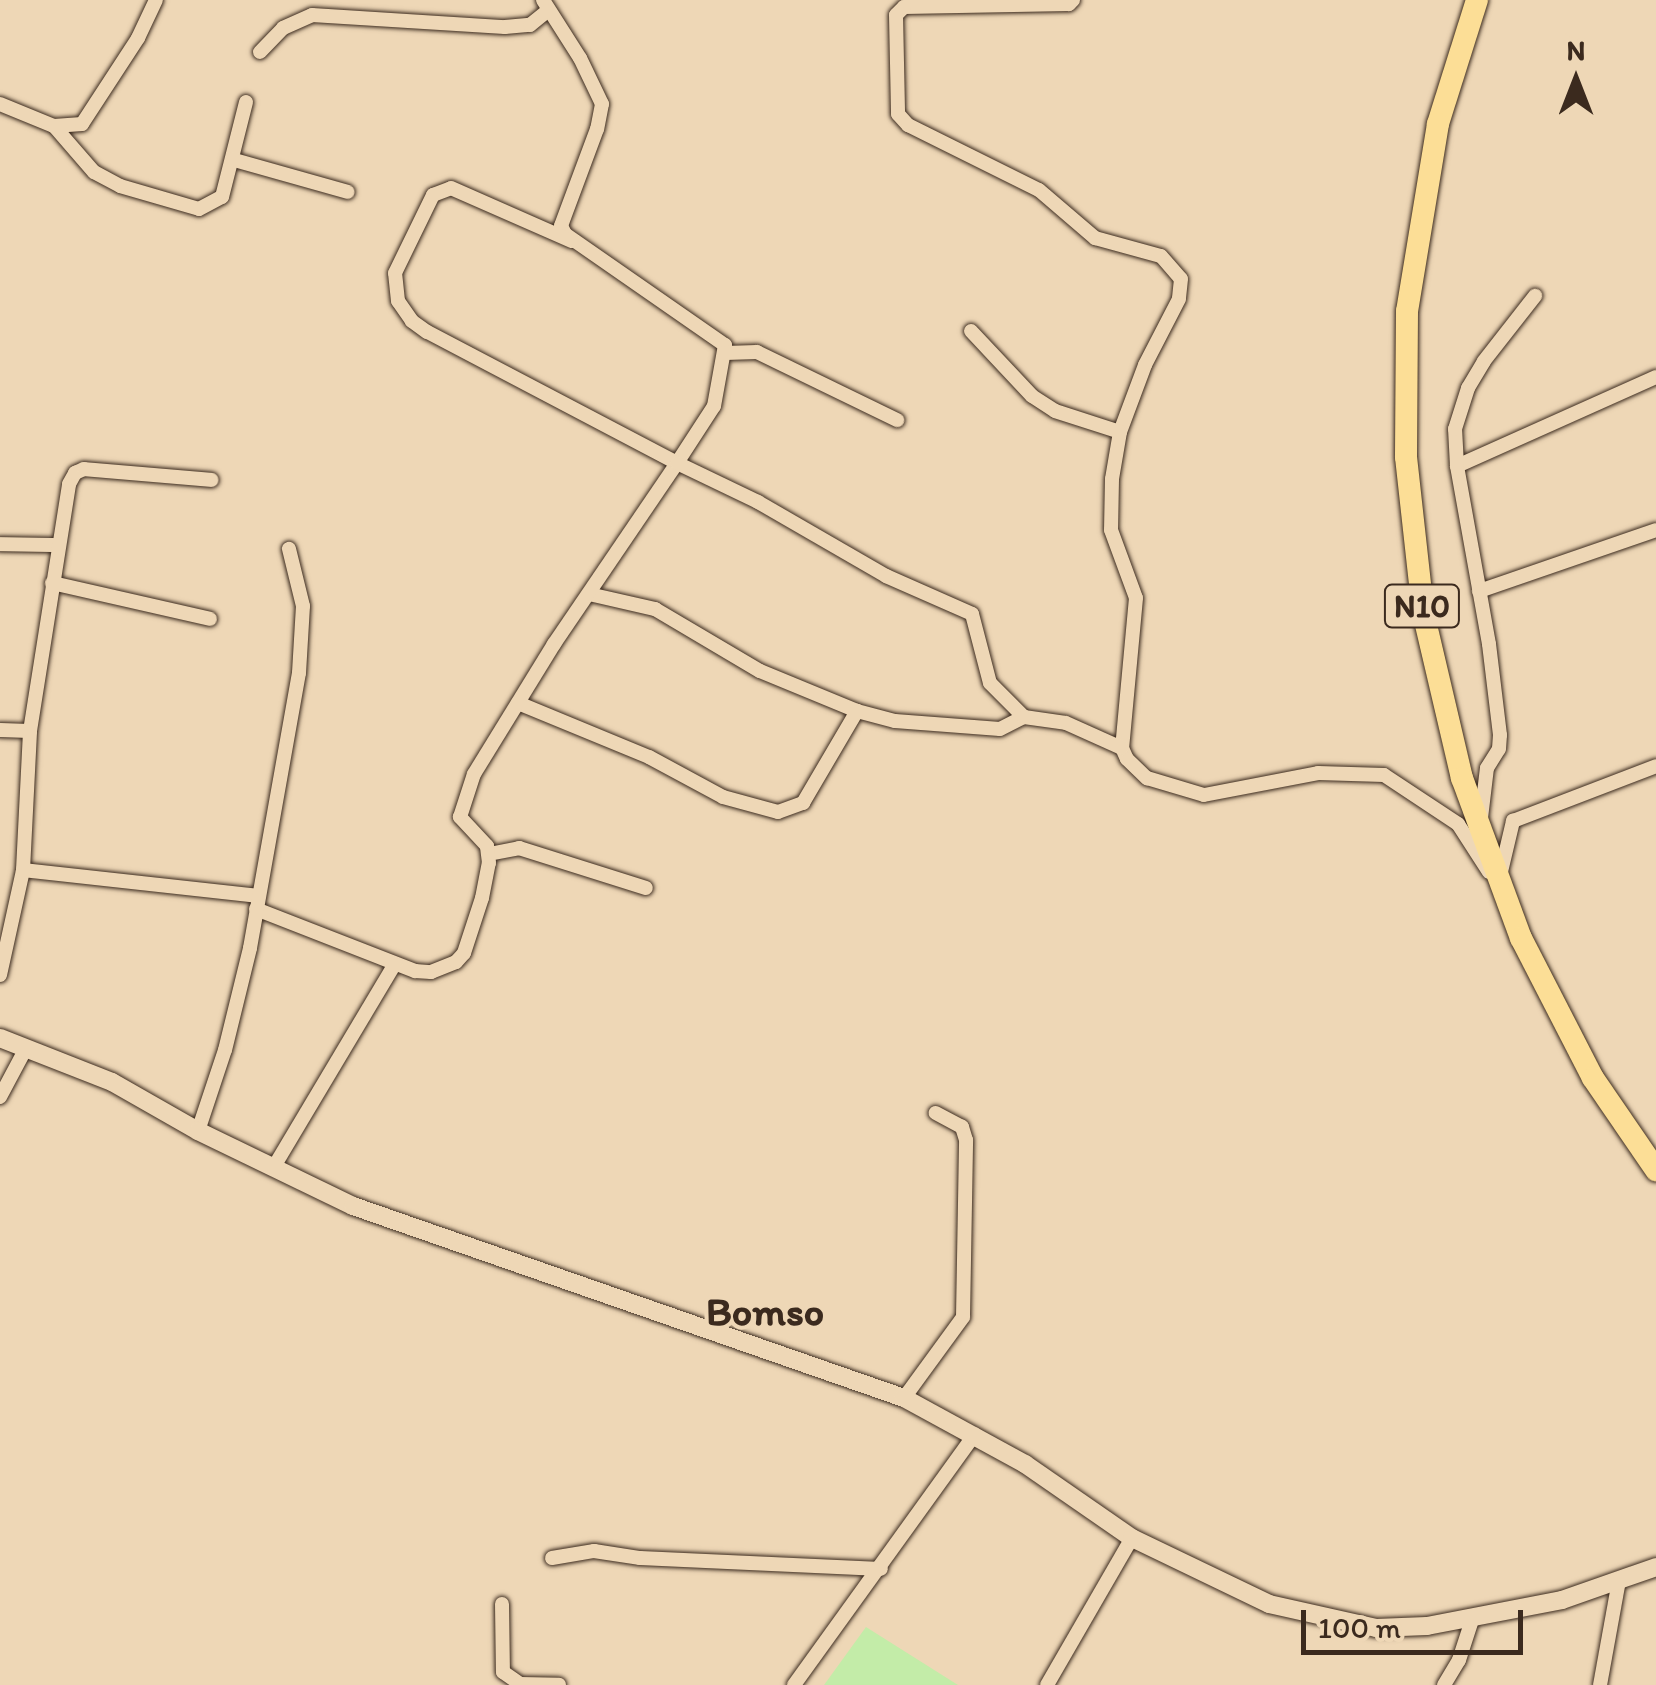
<!DOCTYPE html>
<html>
<head>
<meta charset="utf-8">
<style>
	body { margin:0 }
	#map { position:relative; width:1656px; height:1685px; overflow:hidden; background:#eed7b6; font-family:Itim,sans-serif }
	div>[style] { position:absolute }
	.green>* { inset:0; background:#c3eca8 }
	.roads { filter:drop-shadow(0 0 2px #3b2a1e) drop-shadow(0 0 2px #3b2a1e) }
	.minor>* { height:14px; margin:-7px; padding:0 7px; transform-origin:7px; border-radius:7px; background:#eed7b6 }
	.tertiary>* { height:18px; margin:-9px; padding:0 9px; transform-origin:9px; border-radius:9px; background:#eed7b6 }
	.trunk>* { height:22px; margin:-11px; padding:0 11px; transform-origin:11px; border-radius:11px; background:#fcde96 }
	span { translate:-50% -50%; white-space:nowrap; text-align:center; line-height:1.15; -webkit-text-stroke:8px #eed7b6; paint-order:stroke }
	.shield-label span { padding:2px 8px; background:#eed7b6; border:2px solid; border-radius:8px; -webkit-text-stroke-width:0 }
	.shield-label { font-size:32px; color:#3b2a1e; font-weight:700 }
	.quarter-label { font-size:40px; color:#3b2a1e; font-weight:700 }
	.north { position:absolute; left:1526px; top:30px; width:100px; height:100px; -webkit-text-stroke:8px #eed7b6; paint-order:stroke; rotate:0deg; font-size:28px; font-weight:700; line-height:40px; text-align:center; color:#3b2a1e }
	.north::after { content:''; display:block; margin:auto; width:35px; height:45px; background:#3b2a1e; clip-path:polygon(50% 0,100% 100%,50% 72%,0 100%) }
	.scale { position:absolute; left:1301px; top:1610px; width:222px; height:45px; box-sizing:border-box; border:5px solid #3b2a1e; border-top:0; padding-left:12px; font-size:30px; line-height:35px; white-space:nowrap; color:#3b2a1e; -webkit-text-stroke:8px #eed7b6; paint-order:stroke }
</style>
</head>
<body>
<div id="map">
	<div class="green">
		<i style="clip-path:polygon(866px 1627px,958px 1685px,824px 1685px)"></i>
	</div>
	<div class="roads">
		<div class="minor">
			<i style="left:543px;top:0;width:69px;rotate:57.5deg"></i>
			<i style="left:580px;top:58px;width:51px;rotate:64.4deg"></i>
			<i style="left:602px;top:104px;width:25px;rotate:101deg"></i>
			<i style="left:597px;top:129px;width:103px;rotate:110.4deg"></i>
			<i style="left:561px;top:226px;width:9px;rotate:63deg"></i>
			<i style="left:565px;top:234px;width:195px;rotate:34.8deg"></i>
			<i style="left:725px;top:345px;width:62px;rotate:100.2deg"></i>
			<i style="left:714px;top:406px;width:68px;rotate:123deg"></i>
			<i style="left:677px;top:463px;width:282px;rotate:-152.3deg"></i>
			<i style="left:427px;top:332px;width:19px;rotate:-144deg"></i>
			<i style="left:412px;top:321px;width:24px;rotate:-125deg"></i>
			<i style="left:398px;top:301px;width:28px;rotate:-96deg"></i>
			<i style="left:395px;top:273px;width:87px;rotate:-64deg"></i>
			<i style="left:433px;top:195px;width:19px;rotate:-21deg"></i>
			<i style="left:451px;top:188px;width:132px;rotate:23.7deg"></i>
			<i style="left:1073px;top:0;width:6px;rotate:135deg"></i>
			<i style="left:1069px;top:4px;width:165px;rotate:179deg"></i>
			<i style="left:904px;top:7px;width:11px;rotate:135deg"></i>
			<i style="left:896px;top:15px;width:99px;rotate:88.8deg"></i>
			<i style="left:898px;top:114px;width:15px;rotate:48deg"></i>
			<i style="left:908px;top:125px;width:146px;rotate:26.4deg"></i>
			<i style="left:1039px;top:190px;width:74px;rotate:40.6deg"></i>
			<i style="left:1095px;top:238px;width:68px;rotate:15.3deg"></i>
			<i style="left:1161px;top:256px;width:30px;rotate:49deg"></i>
			<i style="left:1181px;top:279px;width:20px;rotate:96deg"></i>
			<i style="left:1179px;top:299px;width:74px;rotate:117.3deg"></i>
			<i style="left:1145px;top:365px;width:72px;rotate:110.5deg"></i>
			<i style="left:1120px;top:432px;width:48px;rotate:99.7deg"></i>
			<i style="left:1112px;top:479px;width:51px;rotate:91.1deg"></i>
			<i style="left:1111px;top:530px;width:72px;rotate:69.8deg"></i>
			<i style="left:1136px;top:598px;width:151px;rotate:95.3deg"></i>
			<i style="left:1122px;top:748px;width:12px;rotate:66deg"></i>
			<i style="left:1127px;top:759px;width:28px;rotate:44deg"></i>
			<i style="left:1147px;top:778px;width:59px;rotate:16.6deg"></i>
			<i style="left:1204px;top:795px;width:116px;rotate:-10.9deg"></i>
			<i style="left:1318px;top:773px;width:66px;rotate:1.7deg"></i>
			<i style="left:1384px;top:775px;width:89px;rotate:33.5deg"></i>
			<i style="left:1458px;top:824px;width:57px;rotate:57.1deg"></i>
			<i style="left:260px;top:52px;width:33px;rotate:-46deg"></i>
			<i style="left:283px;top:28px;width:32px;rotate:-24deg"></i>
			<i style="left:312px;top:15px;width:193px;rotate:3.6deg"></i>
			<i style="left:505px;top:27px;width:25px;rotate:-5deg"></i>
			<i style="left:530px;top:25px;width:22px;rotate:-39deg"></i>
			<i style="left:0;top:104px;width:58px;rotate:22.2deg"></i>
			<i style="left:54px;top:126px;width:28px;rotate:-4deg"></i>
			<i style="left:82px;top:124px;width:103px;rotate:-56.9deg"></i>
			<i style="left:138px;top:38px;width:42px;rotate:-64.7deg"></i>
			<i style="left:54px;top:126px;width:61px;rotate:49deg"></i>
			<i style="left:94px;top:172px;width:30px;rotate:28deg"></i>
			<i style="left:120px;top:186px;width:82px;rotate:16.2deg"></i>
			<i style="left:199px;top:209px;width:26px;rotate:-28deg"></i>
			<i style="left:222px;top:197px;width:98px;rotate:-75.8deg"></i>
			<i style="left:234px;top:160px;width:118px;rotate:15.7deg"></i>
			<i style="left:971px;top:331px;width:89px;rotate:46.8deg"></i>
			<i style="left:1032px;top:396px;width:27px;rotate:33deg"></i>
			<i style="left:1055px;top:411px;width:68px;rotate:17.9deg"></i>
			<i style="left:725px;top:353px;width:32px;rotate:-2deg"></i>
			<i style="left:757px;top:352px;width:156px;rotate:25.9deg"></i>
			<i style="left:1457px;top:466px;width:218px;rotate:-24.1deg"></i>
			<i style="left:0;top:544px;width:59px;rotate:1deg"></i>
			<i style="left:52px;top:583px;width:162px;rotate:12.8deg"></i>
			<i style="left:1479px;top:591px;width:187px;rotate:-19deg"></i>
			<i style="left:589px;top:594px;width:68px;rotate:12.8deg"></i>
			<i style="left:655px;top:609px;width:122px;rotate:30.6deg"></i>
			<i style="left:760px;top:671px;width:105px;rotate:22.4deg"></i>
			<i style="left:857px;top:711px;width:39px;rotate:15deg"></i>
			<i style="left:895px;top:721px;width:105px;rotate:4.4deg"></i>
			<i style="left:1000px;top:729px;width:27px;rotate:-27deg"></i>
			<i style="left:518px;top:703px;width:142px;rotate:22.4deg"></i>
			<i style="left:649px;top:757px;width:84px;rotate:28.4deg"></i>
			<i style="left:723px;top:797px;width:57px;rotate:15.3deg"></i>
			<i style="left:778px;top:812px;width:27px;rotate:-20deg"></i>
			<i style="left:803px;top:803px;width:107px;rotate:-59.6deg"></i>
			<i style="left:0;top:730px;width:30px;rotate:2deg"></i>
			<i style="left:1481px;top:818px;width:50px;rotate:-83.2deg"></i>
			<i style="left:1487px;top:768px;width:22px;rotate:-58deg"></i>
			<i style="left:1499px;top:749px;width:14px;rotate:-86deg"></i>
			<i style="left:1500px;top:735px;width:92px;rotate:-96.9deg"></i>
			<i style="left:1489px;top:644px;width:181px;rotate:-100.2deg"></i>
			<i style="left:1457px;top:466px;width:37px;rotate:-93deg"></i>
			<i style="left:1455px;top:429px;width:43px;rotate:-72.4deg"></i>
			<i style="left:1468px;top:388px;width:31px;rotate:-59deg"></i>
			<i style="left:1484px;top:361px;width:83px;rotate:-51.9deg"></i>
			<i style="left:489px;top:854px;width:31px;rotate:-11deg"></i>
			<i style="left:519px;top:848px;width:133px;rotate:17.5deg"></i>
			<i style="left:23px;top:870px;width:235px;rotate:6.3deg"></i>
			<i style="left:1500px;top:876px;width:57px;rotate:-76.7deg"></i>
			<i style="left:1513px;top:821px;width:153px;rotate:-21deg"></i>
			<i style="left:256px;top:909px;width:171px;rotate:21.3deg"></i>
			<i style="left:415px;top:971px;width:16px;rotate:4deg"></i>
			<i style="left:431px;top:972px;width:27px;rotate:-22deg"></i>
			<i style="left:456px;top:962px;width:12px;rotate:-48deg"></i>
			<i style="left:464px;top:953px;width:58px;rotate:-71.9deg"></i>
			<i style="left:482px;top:898px;width:36px;rotate:-79deg"></i>
			<i style="left:489px;top:863px;width:17px;rotate:-97deg"></i>
			<i style="left:487px;top:846px;width:40px;rotate:-133deg"></i>
			<i style="left:460px;top:817px;width:45px;rotate:-72deg"></i>
			<i style="left:474px;top:774px;width:153px;rotate:-58.4deg"></i>
			<i style="left:554px;top:644px;width:219px;rotate:-55.8deg"></i>
			<i style="left:677px;top:463px;width:90px;rotate:25.7deg"></i>
			<i style="left:758px;top:502px;width:148px;rotate:30deg"></i>
			<i style="left:886px;top:576px;width:94px;rotate:23.8deg"></i>
			<i style="left:972px;top:614px;width:71px;rotate:75.4deg"></i>
			<i style="left:990px;top:683px;width:48px;rotate:45deg"></i>
			<i style="left:1024px;top:717px;width:42px;rotate:8.1deg"></i>
			<i style="left:1066px;top:723px;width:61px;rotate:24.1deg"></i>
			<i style="left:0;top:975px;width:107px;rotate:-77.6deg"></i>
			<i style="left:23px;top:870px;width:139px;rotate:-87.1deg"></i>
			<i style="left:30px;top:731px;width:250px;rotate:-81deg"></i>
			<i style="left:69px;top:484px;width:13px;rotate:-61deg"></i>
			<i style="left:75px;top:473px;width:10px;rotate:-24deg"></i>
			<i style="left:84px;top:469px;width:128px;rotate:4.9deg"></i>
			<i style="left:0;top:1097px;width:55px;rotate:-62deg"></i>
			<i style="left:198px;top:1131px;width:85px;rotate:-71.6deg"></i>
			<i style="left:225px;top:1050px;width:105px;rotate:-76.2deg"></i>
			<i style="left:250px;top:948px;width:279px;rotate:-79.9deg"></i>
			<i style="left:299px;top:673px;width:67px;rotate:-86.6deg"></i>
			<i style="left:303px;top:606px;width:59px;rotate:-103.8deg"></i>
			<i style="left:275px;top:1165px;width:234px;rotate:-59.2deg"></i>
			<i style="left:904px;top:1398px;width:100px;rotate:-53.9deg"></i>
			<i style="left:963px;top:1317px;width:177px;rotate:-89deg"></i>
			<i style="left:966px;top:1140px;width:14px;rotate:-107deg"></i>
			<i style="left:962px;top:1127px;width:30px;rotate:-152deg"></i>
			<i style="left:552px;top:1558px;width:43px;rotate:-9.5deg"></i>
			<i style="left:594px;top:1551px;width:47px;rotate:8.7deg"></i>
			<i style="left:640px;top:1558px;width:241px;rotate:2.6deg"></i>
			<i style="left:502px;top:1604px;width:68px;rotate:89.2deg"></i>
			<i style="left:503px;top:1672px;width:21px;rotate:35deg"></i>
			<i style="left:520px;top:1684px;width:39px;rotate:1deg"></i>
			<i style="left:794px;top:1685px;width:309px;rotate:-54.2deg"></i>
			<i style="left:1047px;top:1685px;width:170px;rotate:-60deg"></i>
			<i style="left:1444px;top:1685px;width:29px;rotate:-59deg"></i>
			<i style="left:1459px;top:1660px;width:42px;rotate:-72deg"></i>
			<i style="left:1600px;top:1685px;width:107px;rotate:-79.7deg"></i>
		</div>
		<div class="tertiary">
			<i style="left:0;top:1038px;width:120px;rotate:21.4deg"></i>
			<i style="left:112px;top:1082px;width:99px;rotate:29.7deg"></i>
			<i style="left:198px;top:1131px;width:172px;rotate:25.8deg"></i>
			<i style="left:353px;top:1206px;width:583px;rotate:19.21deg"></i>
			<i style="left:904px;top:1398px;width:138px;rotate:28.6deg"></i>
			<i style="left:1025px;top:1464px;width:130px;rotate:34.7deg"></i>
			<i style="left:1132px;top:1538px;width:152px;rotate:25.7deg"></i>
			<i style="left:1269px;top:1604px;width:110px;rotate:12.6deg"></i>
			<i style="left:1376px;top:1628px;width:51px;rotate:-2.2deg"></i>
			<i style="left:1427px;top:1626px;width:137px;rotate:-10.9deg"></i>
			<i style="left:1562px;top:1600px;width:100px;rotate:-19.3deg"></i>
		</div>
		<div class="trunk">
			<i style="left:1477px;top:0;width:130px;rotate:107.5deg"></i>
			<i style="left:1438px;top:124px;width:190px;rotate:99.4deg"></i>
			<i style="left:1407px;top:311px;width:146px;rotate:90.4deg"></i>
			<i style="left:1406px;top:457px;width:156px;rotate:83.7deg"></i>
			<i style="left:1423px;top:612px;width:171px;rotate:76.8deg"></i>
			<i style="left:1462px;top:778px;width:171px;rotate:69.8deg"></i>
			<i style="left:1521px;top:938px;width:157px;rotate:62.8deg"></i>
			<i style="left:1593px;top:1078px;width:112px;rotate:55.6deg"></i>
		</div>
	</div>
	<div class="shield-label">
		<span style="left:1422px;top:606px">N10</span>
	</div>
	<div class="quarter-label">
		<span style="left:765px;top:1311px">Bomso</span>
	</div>
	<div class="north">N</div>
	<div class="scale">100 m</div>
</div>
</body>
</html>
